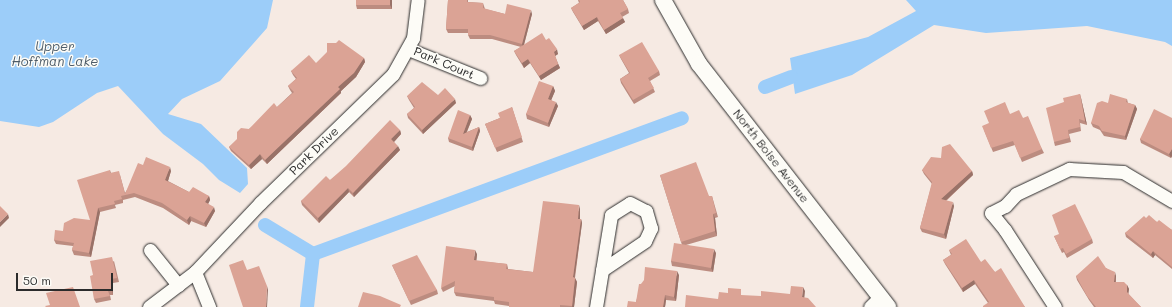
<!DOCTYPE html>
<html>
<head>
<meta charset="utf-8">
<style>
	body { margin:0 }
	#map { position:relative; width:1172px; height:307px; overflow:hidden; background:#f6eae3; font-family:Mali,sans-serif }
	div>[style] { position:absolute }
	.water>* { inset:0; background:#9ccdf9 }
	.canal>* { height:14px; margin:-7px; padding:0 7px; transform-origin:7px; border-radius:7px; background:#9ccdf9 }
	.roads { filter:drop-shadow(0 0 1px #2b2b2b) drop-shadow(0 0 1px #2b2b2b) }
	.minor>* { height:13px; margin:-6.5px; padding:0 6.5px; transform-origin:6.5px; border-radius:6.5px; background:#fdfcf7 }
	.tertiary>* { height:16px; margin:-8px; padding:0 8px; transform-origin:8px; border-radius:8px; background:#fdfcf7 }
	.wall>* { inset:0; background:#bc8c80 }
	.shaded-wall>* { inset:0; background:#997268 }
	.building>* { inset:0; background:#dba395 }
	span { translate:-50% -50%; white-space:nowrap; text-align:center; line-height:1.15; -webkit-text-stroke:3px #fdfcf7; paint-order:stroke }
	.street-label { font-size:12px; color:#2b2b2b }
	.water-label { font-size:13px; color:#4d5c69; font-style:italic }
	.scale { position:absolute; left:16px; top:273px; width:97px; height:18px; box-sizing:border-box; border:2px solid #2b2b2b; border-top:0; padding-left:5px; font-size:12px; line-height:14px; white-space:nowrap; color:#2b2b2b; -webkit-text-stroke:3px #fdfcf7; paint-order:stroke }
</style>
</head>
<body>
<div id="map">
	<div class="water">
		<i style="clip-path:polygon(0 0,273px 0,267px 28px,220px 81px,182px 99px,168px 114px,201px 124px,247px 168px,248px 184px,240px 193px,219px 180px,203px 164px,163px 134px,118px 86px,97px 93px,53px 122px,39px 127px,0 121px)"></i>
		<i style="clip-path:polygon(906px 0,1172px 0,1172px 46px,1165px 42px,1087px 26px,986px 33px,934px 25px,852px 75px,795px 94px,790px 58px,868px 37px,916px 11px)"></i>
	</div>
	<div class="canal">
		<i style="left:765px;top:87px;width:28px;rotate:-21deg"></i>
		<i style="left:265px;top:225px;width:56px;rotate:31.1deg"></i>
		<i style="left:313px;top:254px;width:393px;rotate:-20.2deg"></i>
		<i style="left:307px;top:307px;width:53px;rotate:-83.5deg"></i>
	</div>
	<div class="roads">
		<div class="minor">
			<i style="left:408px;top:49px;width:78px;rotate:21.9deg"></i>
			<i style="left:150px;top:250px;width:45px;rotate:51.3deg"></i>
			<i style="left:195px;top:272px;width:38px;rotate:68deg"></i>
			<i style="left:149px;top:307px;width:58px;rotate:-37.3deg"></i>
			<i style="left:195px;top:272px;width:95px;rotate:-46.7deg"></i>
			<i style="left:260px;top:203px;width:185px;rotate:-44.1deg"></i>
			<i style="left:393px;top:74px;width:41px;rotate:-60.9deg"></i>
			<i style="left:413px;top:38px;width:38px;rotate:-83deg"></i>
			<i style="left:596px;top:307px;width:93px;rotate:-80.7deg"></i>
			<i style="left:611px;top:215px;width:22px;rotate:-32deg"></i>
			<i style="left:630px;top:203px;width:18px;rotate:27deg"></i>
			<i style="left:646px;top:211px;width:18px;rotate:74deg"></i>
			<i style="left:651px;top:228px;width:14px;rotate:115deg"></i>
			<i style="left:645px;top:241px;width:52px;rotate:146deg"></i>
			<i style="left:870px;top:307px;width:14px;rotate:-45deg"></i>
			<i style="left:1055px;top:307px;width:92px;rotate:-123deg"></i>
			<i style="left:1005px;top:230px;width:22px;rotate:-129deg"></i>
			<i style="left:991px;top:213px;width:16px;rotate:-27deg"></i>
			<i style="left:1005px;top:206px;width:16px;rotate:-47deg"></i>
			<i style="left:1016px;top:194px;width:59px;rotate:-25.3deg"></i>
			<i style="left:1069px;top:169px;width:54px;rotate:3.2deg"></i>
			<i style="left:1123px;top:172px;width:57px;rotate:30.6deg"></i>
		</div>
		<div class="tertiary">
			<i style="left:663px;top:0;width:73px;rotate:60.6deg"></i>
			<i style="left:699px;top:64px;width:308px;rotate:52.1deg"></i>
		</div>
	</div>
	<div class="wall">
		<i style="clip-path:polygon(356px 0,392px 0,392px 9px,357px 9px,356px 5px)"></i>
		<i style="clip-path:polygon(448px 0,468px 0,468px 2px,483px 3px,485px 9px,505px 14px,532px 14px,524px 45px,546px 40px,558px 54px,555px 56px,560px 68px,541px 80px,530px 63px,524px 68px,516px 55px,514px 51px,521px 47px,492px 39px,470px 39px,468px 35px,468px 33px,448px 33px,446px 29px)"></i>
		<i style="clip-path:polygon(578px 0,623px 0,628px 9px,629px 13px,622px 17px,625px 22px,606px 34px,598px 21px,584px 30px,573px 12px,571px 8px,579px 3px)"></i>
		<i style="clip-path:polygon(619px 55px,659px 71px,660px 75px,650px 81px,655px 92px,634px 104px,621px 83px,620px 79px,629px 73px,621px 59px)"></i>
		<i style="clip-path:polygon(364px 58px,365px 62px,356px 77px,341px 91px,341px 93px,267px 164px,262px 159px,251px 169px,231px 151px,229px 147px,249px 129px,277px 107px,292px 93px,290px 90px,288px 86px,296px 79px,293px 75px,291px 71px,316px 63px)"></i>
		<i style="clip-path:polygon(553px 86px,555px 91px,551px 100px,558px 106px,549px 127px,527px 119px,526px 114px)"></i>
		<i style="clip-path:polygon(1080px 94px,1081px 98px,1087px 125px,1080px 123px,1081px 131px,1069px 134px,1071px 142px,1055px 146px,1054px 142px,1064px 102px)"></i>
		<i style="clip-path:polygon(438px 95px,456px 103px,423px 134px,408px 118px,407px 114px,414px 108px,409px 100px,407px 96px)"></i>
		<i style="clip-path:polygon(1127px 99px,1128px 103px,1135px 105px,1137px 109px,1126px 140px,1104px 136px,1100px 130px,1093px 127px,1091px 123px,1108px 103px)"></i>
		<i style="clip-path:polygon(512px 107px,523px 142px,497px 152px,485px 124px,500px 118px)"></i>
		<i style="clip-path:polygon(1010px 114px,1023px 118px,1042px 149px,1044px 153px,1022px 162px,1015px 145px,993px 152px,984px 130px)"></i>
		<i style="clip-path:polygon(470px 115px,472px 119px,467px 132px,479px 127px,480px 131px,473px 151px,449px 142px,448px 138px)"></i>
		<i style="clip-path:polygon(1172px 118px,1172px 156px,1171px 158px,1141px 143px,1140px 139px)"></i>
		<i style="clip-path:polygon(400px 130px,401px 134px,394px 142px,400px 150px,354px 197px,349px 192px,319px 223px,302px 205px,301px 201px)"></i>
		<i style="clip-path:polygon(143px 165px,171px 171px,168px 181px,189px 192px,209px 196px,210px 200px,208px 204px,215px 211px,206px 227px,191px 221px,189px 225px,163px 208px,135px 197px,123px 200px,123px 203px,115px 205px,116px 208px,100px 212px,91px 257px,74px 255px,72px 250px,73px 246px,56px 244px,54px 240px,63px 231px,90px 220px,110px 170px,111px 173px,120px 175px,125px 193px)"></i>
		<i style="clip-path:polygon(922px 170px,972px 171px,973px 175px,946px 201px,954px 206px,946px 239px,922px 232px,920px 228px,932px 184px,924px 174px)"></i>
		<i style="clip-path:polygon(660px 175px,709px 196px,712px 196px,718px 217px,715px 218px,717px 236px,686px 245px,716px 253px,713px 272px,672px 266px,671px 261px,682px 245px)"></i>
		<i style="clip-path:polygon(580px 209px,580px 219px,581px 219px,582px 223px,575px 278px,577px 282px,574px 307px,509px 307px,509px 306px,495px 304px,494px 301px,456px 296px,454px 292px,455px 286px,443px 292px,441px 288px,477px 254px,476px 261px,507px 264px,508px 268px,508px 269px,533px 272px)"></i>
		<i style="clip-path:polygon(1146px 218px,1157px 222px,1172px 230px,1172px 269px,1155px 255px,1153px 258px,1126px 237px,1125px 233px)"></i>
		<i style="clip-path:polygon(1054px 236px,1092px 239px,1093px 243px,1067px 258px,1064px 252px,1062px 253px)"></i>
		<i style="clip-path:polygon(949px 250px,981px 262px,995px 272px,1025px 307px,988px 303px,975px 284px,963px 292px,945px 264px,943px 260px,951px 255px)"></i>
		<i style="clip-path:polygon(114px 261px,119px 282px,113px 283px,113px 295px,110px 295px,111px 300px,96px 303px,94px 299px,93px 275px)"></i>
		<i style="clip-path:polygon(392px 265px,437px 290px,438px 294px,411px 305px)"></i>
		<i style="clip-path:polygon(1106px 268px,1116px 276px,1116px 282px,1127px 285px,1129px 289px,1128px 294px,1141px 307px,1094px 307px,1089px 300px,1077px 280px,1076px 276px)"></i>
		<i style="clip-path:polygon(679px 275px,676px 301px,666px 300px,665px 307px,627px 307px,636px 302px,641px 284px)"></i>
	</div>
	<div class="shaded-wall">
		<i style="clip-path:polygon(390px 0,392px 0,392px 9px,390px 5px)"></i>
		<i style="clip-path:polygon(531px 10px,532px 14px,523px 48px,522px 44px)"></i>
		<i style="clip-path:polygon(597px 17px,598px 21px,584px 30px,582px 26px)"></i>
		<i style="clip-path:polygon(623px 18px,625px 22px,606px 34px,604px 30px)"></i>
		<i style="clip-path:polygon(557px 49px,558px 54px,555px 56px,554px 52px)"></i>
		<i style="clip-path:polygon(364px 58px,365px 62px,356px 77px,341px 91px,341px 93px,267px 164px,265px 160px,338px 87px)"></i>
		<i style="clip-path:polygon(528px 59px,530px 63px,524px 68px,522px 63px)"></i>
		<i style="clip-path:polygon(558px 64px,560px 68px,541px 80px,539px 76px)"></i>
		<i style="clip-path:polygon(553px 86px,555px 91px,550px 103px,548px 99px)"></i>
		<i style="clip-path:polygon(1080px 94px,1081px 98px,1087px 125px,1085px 121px)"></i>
		<i style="clip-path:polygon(455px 99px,456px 103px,423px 134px,422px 130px)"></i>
		<i style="clip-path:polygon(556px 102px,558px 106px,549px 127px,548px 123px)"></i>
		<i style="clip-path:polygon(1135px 105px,1137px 109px,1126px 140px,1125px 136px)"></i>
		<i style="clip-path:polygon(470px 115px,472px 119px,464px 138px,463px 134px)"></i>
		<i style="clip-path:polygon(479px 127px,480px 131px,473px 151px,472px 147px)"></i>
		<i style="clip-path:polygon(400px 130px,401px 134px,393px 143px,391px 139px)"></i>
		<i style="clip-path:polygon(398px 146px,400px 150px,354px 197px,353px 193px)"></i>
		<i style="clip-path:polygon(1172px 149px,1172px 156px,1171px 158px,1169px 154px)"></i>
		<i style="clip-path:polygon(260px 154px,262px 159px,251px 169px,249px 165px)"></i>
		<i style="clip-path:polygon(170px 167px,171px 171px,167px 184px,165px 180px)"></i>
		<i style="clip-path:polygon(972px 171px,973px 175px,943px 203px,941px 199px)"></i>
		<i style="clip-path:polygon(348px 188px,349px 192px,319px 223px,318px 218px)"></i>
		<i style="clip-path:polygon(209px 196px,210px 200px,207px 206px,205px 202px)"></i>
		<i style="clip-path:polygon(953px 202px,954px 206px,946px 239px,944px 234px)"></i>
		<i style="clip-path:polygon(579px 205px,580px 209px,580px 223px,578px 219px)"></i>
		<i style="clip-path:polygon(214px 207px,215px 211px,206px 227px,204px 223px)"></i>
		<i style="clip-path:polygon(98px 208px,100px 212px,91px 257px,89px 253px)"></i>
		<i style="clip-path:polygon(8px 214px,9px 218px,0 227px,0 222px)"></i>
		<i style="clip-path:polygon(713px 214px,715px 218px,717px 236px,715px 231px)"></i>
		<i style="clip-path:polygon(190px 216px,191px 221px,189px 225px,187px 220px)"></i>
		<i style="clip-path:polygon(581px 219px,582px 223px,574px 281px,573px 277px)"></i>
		<i style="clip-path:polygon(714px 249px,716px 253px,713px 272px,711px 268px)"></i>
		<i style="clip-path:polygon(475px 250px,477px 254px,476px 265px,474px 260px)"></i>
		<i style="clip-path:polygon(1153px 251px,1155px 255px,1153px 258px,1151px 254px)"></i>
		<i style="clip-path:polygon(677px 271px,679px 275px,676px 301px,674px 297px)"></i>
		<i style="clip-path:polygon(1115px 272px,1116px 276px,1115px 286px,1114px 282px)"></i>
		<i style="clip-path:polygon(575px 278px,577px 282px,574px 307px,572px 307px)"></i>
		<i style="clip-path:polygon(111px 279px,113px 283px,113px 295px,112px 290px)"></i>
		<i style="clip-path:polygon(974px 280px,975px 284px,963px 292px,962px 288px)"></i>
		<i style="clip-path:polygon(1127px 285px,1129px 289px,1128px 296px,1127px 292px)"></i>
		<i style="clip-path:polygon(267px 286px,268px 290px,267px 307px,266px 307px)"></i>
		<i style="clip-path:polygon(803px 287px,805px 291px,804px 301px,802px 297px)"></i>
		<i style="clip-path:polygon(665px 295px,666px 300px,665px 307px,663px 307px)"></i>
	</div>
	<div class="building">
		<i style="clip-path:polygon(356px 0,390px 0,390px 5px,356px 5px)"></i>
		<i style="clip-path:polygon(448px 0,467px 0,467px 2px,483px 3px,483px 8px,505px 14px,507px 4px,531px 10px,522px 44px,490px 35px,468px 35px,468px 29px,446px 29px)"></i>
		<i style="clip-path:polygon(579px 0,623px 0,628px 9px,620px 13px,623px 18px,604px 30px,597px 17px,582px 26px,571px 8px,580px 2px)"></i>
		<i style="clip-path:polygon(542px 33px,546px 40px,549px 38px,557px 49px,554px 52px,558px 64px,539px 76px,528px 59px,522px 63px,514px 51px)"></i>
		<i style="clip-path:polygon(339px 40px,364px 58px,354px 73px,338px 87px,340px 89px,265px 160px,260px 154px,249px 165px,229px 147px,237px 139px,237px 132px,241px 128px,249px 129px,274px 103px,277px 107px,294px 92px,288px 86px,297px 78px,291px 71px,309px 55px,316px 63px,327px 52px,327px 43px,336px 43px)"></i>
		<i style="clip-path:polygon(642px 42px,659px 71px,648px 78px,654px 88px,633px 100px,620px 79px,630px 73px,619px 55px)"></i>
		<i style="clip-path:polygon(539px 81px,553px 86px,548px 99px,556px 102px,548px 123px,526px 114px)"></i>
		<i style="clip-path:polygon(422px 82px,438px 95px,445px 88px,455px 99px,422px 130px,407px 114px,415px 107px,407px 96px)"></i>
		<i style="clip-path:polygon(1080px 94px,1085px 121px,1079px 119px,1080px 127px,1068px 130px,1069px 138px,1054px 142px,1046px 108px,1064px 102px,1063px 98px)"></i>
		<i style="clip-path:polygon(1110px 94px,1127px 99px,1126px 102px,1135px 105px,1125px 136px,1102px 131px,1099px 126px,1091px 123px,1097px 103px,1102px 101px,1108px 103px)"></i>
		<i style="clip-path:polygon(1005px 102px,1010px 114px,1019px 110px,1023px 118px,1028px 116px,1042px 149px,1020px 158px,1013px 141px,991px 148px,982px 126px,989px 123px,984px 111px)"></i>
		<i style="clip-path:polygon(512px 107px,522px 137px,495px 148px,485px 124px,500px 118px,498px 113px)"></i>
		<i style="clip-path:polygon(1154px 109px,1172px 118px,1172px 149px,1169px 154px,1140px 139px)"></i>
		<i style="clip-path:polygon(458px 110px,470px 115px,463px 134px,479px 127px,472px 147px,448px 138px)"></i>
		<i style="clip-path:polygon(390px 120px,400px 130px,391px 139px,398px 146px,353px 193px,348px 188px,318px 218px,301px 201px,326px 176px,330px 180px,346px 166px)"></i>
		<i style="clip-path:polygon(950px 144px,972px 171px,941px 199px,953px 202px,944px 234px,920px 228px,932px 182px,922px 170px,931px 157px,941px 158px,942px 147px)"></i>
		<i style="clip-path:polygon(146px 157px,170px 167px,165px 180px,189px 192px,193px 187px,209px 196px,205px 202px,214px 207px,204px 223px,190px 216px,187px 220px,162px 203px,134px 193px,121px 196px,122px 199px,114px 201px,115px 204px,98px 208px,89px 253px,72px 250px,74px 243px,54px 240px,55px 230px,63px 231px,64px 223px,74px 218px,90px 220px,77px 180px,110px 170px,110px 173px,119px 171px,125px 194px,138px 163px,143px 165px)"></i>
		<i style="clip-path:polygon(696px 162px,709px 196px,712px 196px,716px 213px,713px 214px,715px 231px,681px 242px,660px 175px)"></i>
		<i style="clip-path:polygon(543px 201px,579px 205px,578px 219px,581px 219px,573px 277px,575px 278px,572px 306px,560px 305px,560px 307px,509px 307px,509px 302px,494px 300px,494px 297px,454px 292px,455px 281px,441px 288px,446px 246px,475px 250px,474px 260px,507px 264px,506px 269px,533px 272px)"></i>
		<i style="clip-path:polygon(1075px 204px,1092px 239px,1066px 254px,1063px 248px,1060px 249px,1054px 236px,1059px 234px,1052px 215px)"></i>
		<i style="clip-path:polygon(0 206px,8px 214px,0 222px)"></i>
		<i style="clip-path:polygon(1149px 215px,1157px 222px,1159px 220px,1172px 230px,1172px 267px,1153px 251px,1151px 254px,1125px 233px,1144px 216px,1146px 218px)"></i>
		<i style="clip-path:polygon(966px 239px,981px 262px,985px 259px,995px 272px,1001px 268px,1025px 307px,983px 307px,983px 306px,989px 302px,974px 280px,962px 288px,943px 260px,952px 254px,949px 250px)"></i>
		<i style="clip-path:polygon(674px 243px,714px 249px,711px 268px,671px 261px)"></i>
		<i style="clip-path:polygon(417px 255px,437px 290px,409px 301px,392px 265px)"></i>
		<i style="clip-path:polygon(1098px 256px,1106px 268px,1115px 272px,1114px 282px,1124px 282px,1127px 285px,1127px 292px,1141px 307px,1096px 307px,1087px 296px,1076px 276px)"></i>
		<i style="clip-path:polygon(112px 257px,117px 278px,111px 279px,112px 290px,108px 291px,110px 296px,94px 299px,90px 276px,93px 275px,90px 261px)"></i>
		<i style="clip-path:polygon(243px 260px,247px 270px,259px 266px,267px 286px,266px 307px,243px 307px,229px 265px)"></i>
		<i style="clip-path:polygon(645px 267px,677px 271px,674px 297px,665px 295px,663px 307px,627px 307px,628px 301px,636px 302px,639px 284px,641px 284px,644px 280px)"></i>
		<i style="clip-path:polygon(791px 286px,803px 287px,802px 297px,808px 298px,816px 307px,685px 307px,686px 295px,718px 299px,719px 292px,728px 293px,728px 288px,741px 289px,741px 295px,761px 296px,761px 291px,790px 294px)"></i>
		<i style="clip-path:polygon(73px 287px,80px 307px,46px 307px,45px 306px,50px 305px,46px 293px)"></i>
		<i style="clip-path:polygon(363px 292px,380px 296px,401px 305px,400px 307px,358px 307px)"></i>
	</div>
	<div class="street-label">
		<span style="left:444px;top:63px;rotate:23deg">Park Court</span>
		<span style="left:314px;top:151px;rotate:-44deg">Park Drive</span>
		<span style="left:771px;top:156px;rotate:52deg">North Boise Avenue</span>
	</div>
	<div class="water-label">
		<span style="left:55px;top:54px">Upper<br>Hoffman Lake</span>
	</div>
	<div class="scale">50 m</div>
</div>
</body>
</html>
